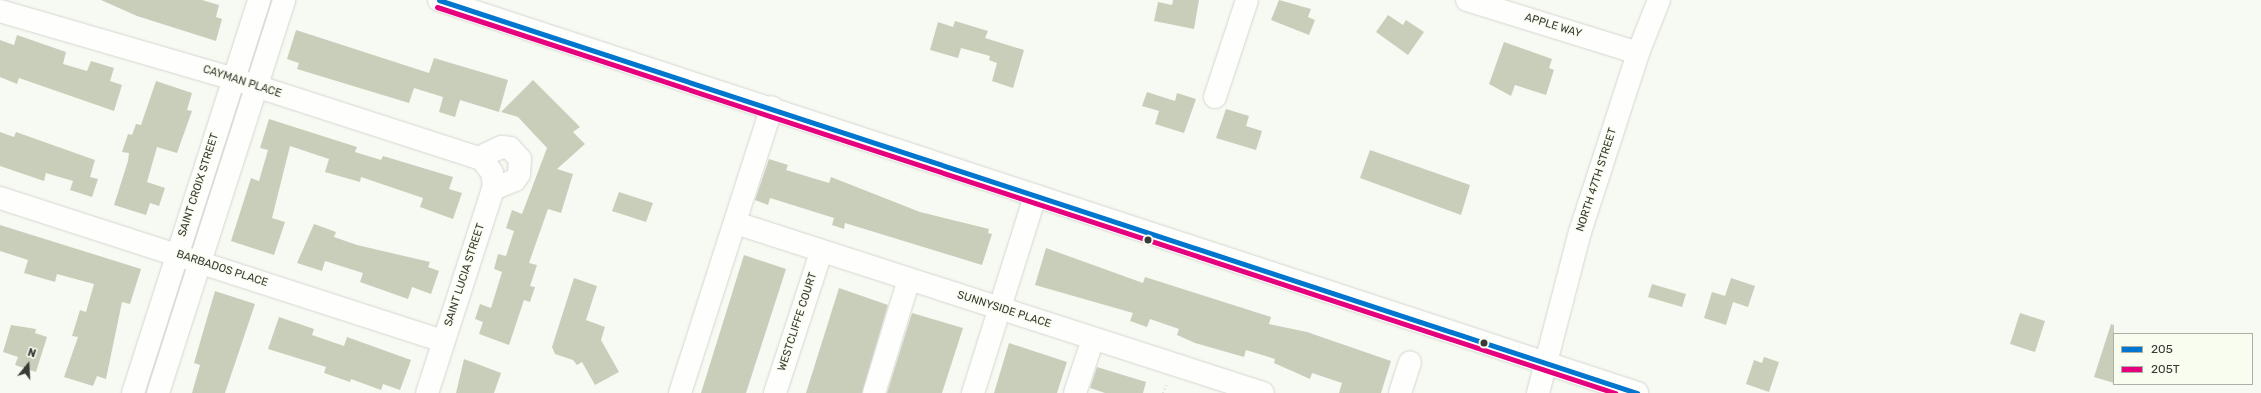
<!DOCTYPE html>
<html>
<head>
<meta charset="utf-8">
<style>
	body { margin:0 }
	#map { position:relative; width:2261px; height:393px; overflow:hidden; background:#f7faf2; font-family:Rubik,sans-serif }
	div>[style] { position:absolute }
	.building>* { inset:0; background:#c9ceba }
	.path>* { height:2.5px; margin-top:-1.25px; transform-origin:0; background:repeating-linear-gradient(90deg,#e3e4e1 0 1px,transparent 0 4px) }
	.roads { filter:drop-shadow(0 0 1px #d5d6d1) drop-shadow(0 0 1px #d5d6d1) }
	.minor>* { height:22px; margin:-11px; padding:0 11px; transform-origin:11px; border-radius:11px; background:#fefefd }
	.bus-1>* { height:5px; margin:-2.5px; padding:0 2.5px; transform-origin:2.5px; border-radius:2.5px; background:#0076ce }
	.bus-2>* { height:5px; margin:-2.5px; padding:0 2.5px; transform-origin:2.5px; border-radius:2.5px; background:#e5007d }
	.dots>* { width:11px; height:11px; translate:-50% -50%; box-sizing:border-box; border:2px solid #f8fdef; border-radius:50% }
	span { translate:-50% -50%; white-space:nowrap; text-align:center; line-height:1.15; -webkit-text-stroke:3px #f8fdef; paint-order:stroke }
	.street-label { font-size:11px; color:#393a35 }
	.legend { position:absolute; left:2113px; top:333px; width:140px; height:52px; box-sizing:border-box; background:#f8fdef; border:1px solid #acafa5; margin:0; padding:5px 7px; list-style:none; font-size:12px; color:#393a35 }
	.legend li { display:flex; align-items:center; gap:8px; height:20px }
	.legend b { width:20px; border:1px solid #acafa5 }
	.north { position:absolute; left:8px; top:345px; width:40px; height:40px; -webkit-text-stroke:3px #f8fdef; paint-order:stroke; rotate:18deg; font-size:11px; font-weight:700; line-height:16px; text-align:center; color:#393a35 }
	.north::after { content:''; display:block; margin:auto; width:14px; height:18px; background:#393a35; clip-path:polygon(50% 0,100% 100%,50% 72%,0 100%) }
</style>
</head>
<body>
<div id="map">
	<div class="building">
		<i style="clip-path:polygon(101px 0,202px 0,219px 5px,216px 17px,222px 19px,216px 41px,137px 16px)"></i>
		<i style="clip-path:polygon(1173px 0,1199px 0,1194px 29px,1154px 21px,1158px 2px,1172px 5px)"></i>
		<i style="clip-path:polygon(1279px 0,1311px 9px,1308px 17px,1315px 20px,1309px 35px,1271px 20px)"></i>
		<i style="clip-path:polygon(1388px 15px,1403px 25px,1406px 20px,1424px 32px,1408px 55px,1376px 32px)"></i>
		<i style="clip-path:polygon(955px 21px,988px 31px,985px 38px,1024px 50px,1013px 88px,992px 81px,997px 63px,989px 60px,990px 56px,961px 48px,958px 58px,930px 50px,938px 22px,953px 27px)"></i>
		<i style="clip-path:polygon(296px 30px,429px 73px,434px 58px,508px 80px,499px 112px,460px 100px,455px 117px,439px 112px,443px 97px,414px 88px,409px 103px,297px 69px,299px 63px,287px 59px)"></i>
		<i style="clip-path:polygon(17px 35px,66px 52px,63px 64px,87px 71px,91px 61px,114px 68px,110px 81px,122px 85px,114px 111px,19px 78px,17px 84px,0 77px,0 40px,14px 45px)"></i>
		<i style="clip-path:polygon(1504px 42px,1552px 59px,1549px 68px,1554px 70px,1546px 95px,1515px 85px,1511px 96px,1489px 84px)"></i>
		<i style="clip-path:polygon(533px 80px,580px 127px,573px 132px,585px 144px,557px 169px,573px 174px,561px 213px,548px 209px,529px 263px,537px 265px,530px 286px,535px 287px,530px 302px,524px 300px,509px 345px,479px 334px,483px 322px,475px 319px,480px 304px,491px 308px,502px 272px,494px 269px,498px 254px,506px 256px,514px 231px,506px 228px,512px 210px,522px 214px,547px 148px,518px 117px,501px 112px)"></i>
		<i style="clip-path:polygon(156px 81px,192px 93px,187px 110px,192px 111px,177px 153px,157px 147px,147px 182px,165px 188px,159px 206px,150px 203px,146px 215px,114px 205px,128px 161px,129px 153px,122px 152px,128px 134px,132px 135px,136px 124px,141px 125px)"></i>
		<i style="clip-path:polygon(1147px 92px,1175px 101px,1177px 93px,1196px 99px,1184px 133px,1155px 124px,1159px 111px,1142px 106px)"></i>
		<i style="clip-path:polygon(1226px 109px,1249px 116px,1246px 126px,1262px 131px,1256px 150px,1216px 138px)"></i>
		<i style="clip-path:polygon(269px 119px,357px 147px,355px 152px,381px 160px,383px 156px,453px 177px,449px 189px,462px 193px,453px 219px,420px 207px,423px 198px,361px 177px,360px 182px,325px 172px,329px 159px,290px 146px,272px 218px,285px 222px,274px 255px,231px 241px,251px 178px,259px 181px,268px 150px,260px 148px)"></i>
		<i style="clip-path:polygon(0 132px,14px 137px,16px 132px,95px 160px,90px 177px,98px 179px,92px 197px,70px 190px,73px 181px,46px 173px,44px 181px,0 166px)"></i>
		<i style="clip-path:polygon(1370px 150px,1470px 185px,1461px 215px,1360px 178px)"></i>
		<i style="clip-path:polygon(769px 159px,788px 165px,786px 170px,829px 183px,831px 177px,920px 212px,989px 229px,988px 233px,992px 234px,982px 265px,845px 223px,844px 229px,832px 225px,834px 218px,770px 198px,768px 205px,755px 200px)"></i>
		<i style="clip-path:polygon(619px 192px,653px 203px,646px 222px,612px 211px)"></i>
		<i style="clip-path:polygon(314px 224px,336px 232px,334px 237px,357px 245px,430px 262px,428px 267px,439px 271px,431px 294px,412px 287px,408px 299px,360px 282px,363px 273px,325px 261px,322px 271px,297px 263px)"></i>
		<i style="clip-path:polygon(0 225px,141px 269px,130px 304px,122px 302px,106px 379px,97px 376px,93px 386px,64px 377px,78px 337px,72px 336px,80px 310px,86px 312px,94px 284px,57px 274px,55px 282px,24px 273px,28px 260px,0 251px)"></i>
		<i style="clip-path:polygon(1046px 248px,1143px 283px,1145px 277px,1271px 317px,1269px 324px,1307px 332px,1391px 361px,1381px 393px,1339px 393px,1342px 383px,1312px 373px,1310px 379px,1274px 363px,1275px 359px,1246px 350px,1244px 357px,1195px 343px,1177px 335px,1179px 329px,1150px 319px,1147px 327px,1130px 321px,1133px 313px,1035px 285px)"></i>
		<i style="clip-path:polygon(744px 255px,786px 269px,746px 393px,701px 393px)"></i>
		<i style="clip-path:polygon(574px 278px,597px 286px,586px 320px,605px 327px,601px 340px,619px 372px,595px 385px,582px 362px,577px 365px,573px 360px,555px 354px,552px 347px)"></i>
		<i style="clip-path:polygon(1731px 278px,1755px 286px,1748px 307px,1733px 302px,1726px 325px,1704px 318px,1712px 292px,1725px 296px)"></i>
		<i style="clip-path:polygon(1652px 284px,1686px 294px,1682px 307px,1648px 297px)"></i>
		<i style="clip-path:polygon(839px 288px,888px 305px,862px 393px,806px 393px)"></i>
		<i style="clip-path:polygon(215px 291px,255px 304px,225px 393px,192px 393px,200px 365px,194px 363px)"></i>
		<i style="clip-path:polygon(912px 313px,963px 328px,942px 393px,887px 393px)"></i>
		<i style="clip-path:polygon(2020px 313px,2045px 321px,2035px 352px,2010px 344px)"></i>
		<i style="clip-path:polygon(279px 317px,314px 329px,312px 335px,344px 346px,347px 337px,411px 360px,400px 390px,383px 384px,381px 390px,351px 379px,350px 382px,324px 373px,326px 367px,268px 349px)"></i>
		<i style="clip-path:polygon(2111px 324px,2114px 325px,2114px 383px,2094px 377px)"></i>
		<i style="clip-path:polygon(11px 325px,36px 329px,35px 333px,47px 337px,36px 372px,15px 365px,18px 357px,3px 352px)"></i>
		<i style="clip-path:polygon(1009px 343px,1067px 362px,1057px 393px,994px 393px)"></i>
		<i style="clip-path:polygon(1764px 357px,1779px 362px,1769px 392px,1746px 384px,1754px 360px,1762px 363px)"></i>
		<i style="clip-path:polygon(464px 359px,501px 373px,494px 393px,456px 393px)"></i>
		<i style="clip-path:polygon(1097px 367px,1146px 382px,1143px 393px,1105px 393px,1090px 388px)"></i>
	</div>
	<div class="path">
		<i style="left:1163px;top:393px;width:12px;rotate:-70deg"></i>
	</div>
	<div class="roads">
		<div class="minor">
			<i style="left:439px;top:0;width:1261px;rotate:18.16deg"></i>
			<i style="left:1467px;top:0;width:179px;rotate:17.2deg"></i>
			<i style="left:0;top:11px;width:244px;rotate:16.2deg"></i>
			<i style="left:234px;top:79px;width:261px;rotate:17.9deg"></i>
			<i style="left:482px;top:159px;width:17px;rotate:54deg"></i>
			<i style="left:492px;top:173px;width:13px;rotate:81deg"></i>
			<i style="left:494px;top:186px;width:218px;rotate:107.9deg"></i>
			<i style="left:1215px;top:97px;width:102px;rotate:-71.7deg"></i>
			<i style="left:478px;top:158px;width:26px;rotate:-25deg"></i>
			<i style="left:502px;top:147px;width:8px;rotate:7deg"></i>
			<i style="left:510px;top:148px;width:15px;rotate:48deg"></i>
			<i style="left:520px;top:159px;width:15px;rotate:94deg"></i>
			<i style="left:519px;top:174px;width:7px;rotate:124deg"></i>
			<i style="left:515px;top:180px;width:24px;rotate:158deg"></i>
			<i style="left:0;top:198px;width:466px;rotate:17.9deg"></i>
			<i style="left:745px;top:226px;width:544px;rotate:17.87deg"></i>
			<i style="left:133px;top:393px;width:413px;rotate:-72.2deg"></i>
			<i style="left:158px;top:393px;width:413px;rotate:-72.2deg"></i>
			<i style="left:680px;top:393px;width:300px;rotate:-72.2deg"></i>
			<i style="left:775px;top:393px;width:148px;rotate:-71.9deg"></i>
			<i style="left:874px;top:393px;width:119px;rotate:-72.9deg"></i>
			<i style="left:973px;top:393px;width:207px;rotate:-72.5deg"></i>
			<i style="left:1075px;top:393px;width:57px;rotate:-71.6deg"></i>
			<i style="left:1400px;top:393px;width:32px;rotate:-72deg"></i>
			<i style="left:1538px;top:393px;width:166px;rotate:-75.4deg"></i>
			<i style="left:1580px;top:232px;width:188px;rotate:-72deg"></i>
			<i style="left:1638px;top:53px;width:57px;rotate:-68.4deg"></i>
		</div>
	</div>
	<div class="bus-1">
		<i style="left:439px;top:0;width:1261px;rotate:18.16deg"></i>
	</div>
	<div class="bus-2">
		<i style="left:437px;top:7px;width:1240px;rotate:18.14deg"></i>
	</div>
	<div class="dots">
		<i style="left:1148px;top:240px;background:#393a35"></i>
		<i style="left:1484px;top:343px;background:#393a35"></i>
	</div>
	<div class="street-label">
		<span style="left:1553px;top:26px;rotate:17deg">APPLE WAY</span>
		<span style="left:242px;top:82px;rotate:18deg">CAYMAN PLACE</span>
		<span style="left:1597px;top:180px;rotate:-72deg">NORTH 47TH STREET</span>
		<span style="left:199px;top:185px;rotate:-72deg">SAINT CROIX STREET</span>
		<span style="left:222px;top:269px;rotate:18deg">BARBADOS PLACE</span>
		<span style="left:465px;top:275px;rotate:-72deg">SAINT LUCIA STREET</span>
		<span style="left:1004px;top:310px;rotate:18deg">SUNNYSIDE PLACE</span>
		<span style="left:798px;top:322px;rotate:-72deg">WESTCLIFFE COURT</span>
	</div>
	<ul class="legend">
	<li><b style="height:5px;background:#0076ce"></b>205</li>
	<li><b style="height:5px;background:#e5007d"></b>205T</li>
	</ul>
	<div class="north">N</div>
</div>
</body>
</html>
